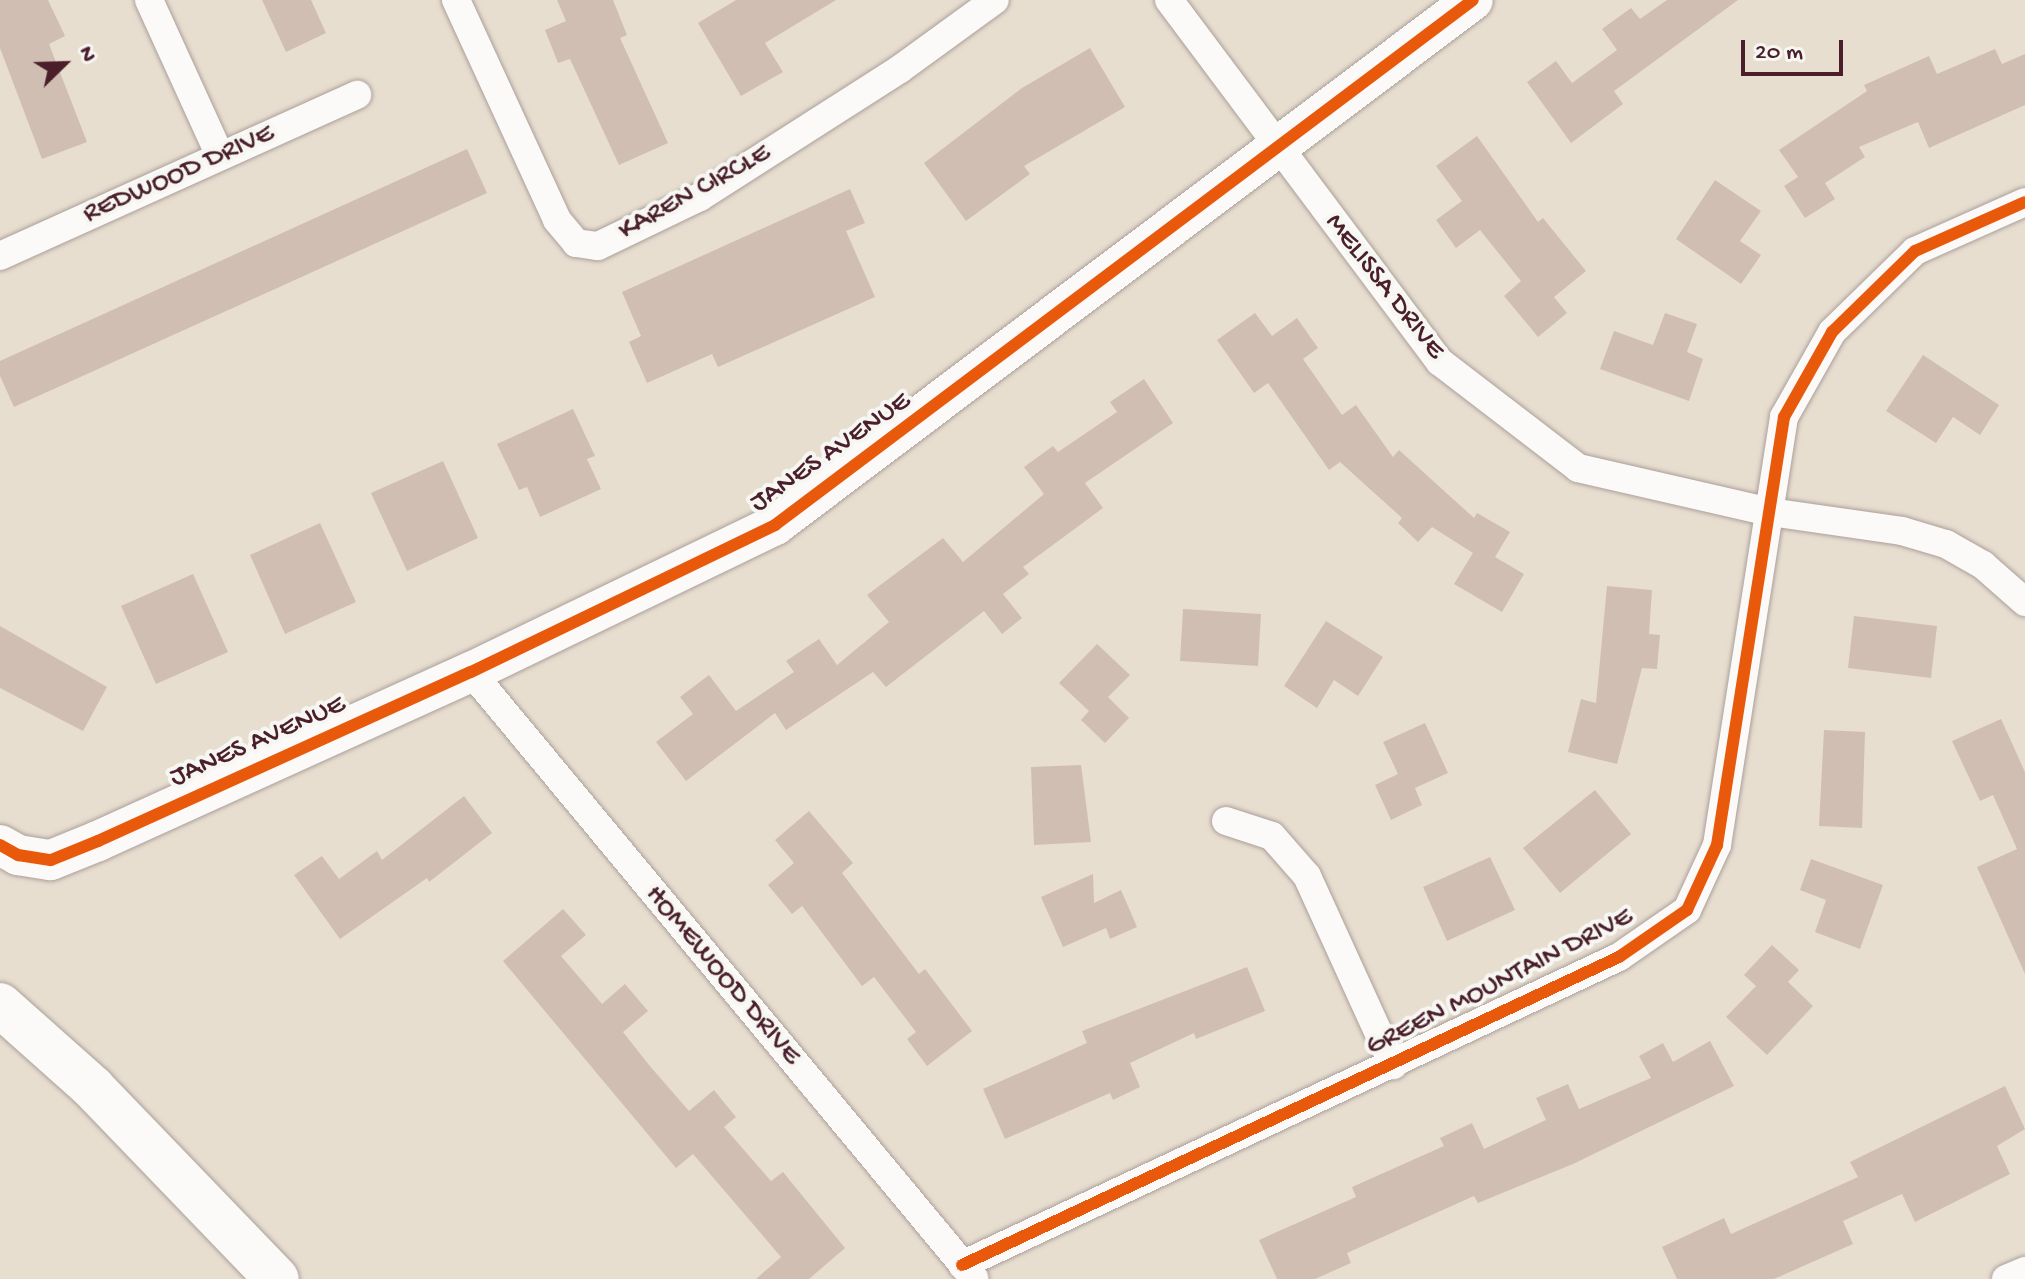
<!DOCTYPE html>
<html>
<head>
<meta charset="utf-8">
<style>
	body { margin:0 }
	#map { position:relative; width:2025px; height:1279px; overflow:hidden; background:#e8ded0; font-family:"Gochi Hand",sans-serif }
	div>[style] { position:absolute }
	.building>* { inset:0; background:#d1beb2 }
	.roads { filter:drop-shadow(0 0 2px #aba09a) drop-shadow(0 0 2px #aba09a) }
	.street>* { height:28px; margin:-14px; padding:0 14px; transform-origin:14px; border-radius:14px; background:#fcfaf8 }
	.secondary>* { height:40px; margin:-20px; padding:0 20px; transform-origin:20px; border-radius:20px; background:#fcfaf8 }
	.highway>* { height:44px; margin:-22px; padding:0 22px; transform-origin:22px; border-radius:22px; background:#fcfaf8 }
	.cycleway>* { height:12px; margin:-6px; padding:0 6px; transform-origin:6px; border-radius:6px; background:#e8590c }
	span { translate:-50% -50%; white-space:nowrap; text-align:center; line-height:1.15; -webkit-text-stroke:8px #f6f6f2; paint-order:stroke }
	.street-label { font-size:28px; color:#4a1f2b }
	.north { position:absolute; left:24px; top:24px; width:80px; height:80px; -webkit-text-stroke:6px #f6f6f2; paint-order:stroke; rotate:67deg; font-size:22px; font-weight:700; line-height:32px; text-align:center; color:#4a1f2b }
	.north::after { content:''; display:block; margin:auto; width:28px; height:36px; background:#4a1f2b; clip-path:polygon(50% 0,100% 100%,50% 72%,0 100%) }
	.scale { position:absolute; left:1741px; top:40px; width:102px; height:36px; box-sizing:border-box; border:4px solid #4a1f2b; border-top:0; padding-left:10px; font-size:24px; line-height:28px; white-space:nowrap; color:#4a1f2b; -webkit-text-stroke:6px #f6f6f2; paint-order:stroke }
</style>
</head>
<body>
<div id="map">
	<div class="building">
		<i style="clip-path:polygon(0 0,48px 0,65px 36px,49px 44px,87px 142px,42px 159px,0 48px)"></i>
		<i style="clip-path:polygon(262px 0,311px 0,326px 33px,286px 52px)"></i>
		<i style="clip-path:polygon(557px 0,613px 0,627px 35px,620px 38px,668px 143px,619px 165px,570px 59px,558px 63px,545px 30px,566px 21px)"></i>
		<i style="clip-path:polygon(736px 0,836px 0,765px 43px,783px 72px,741px 96px,698px 23px)"></i>
		<i style="clip-path:polygon(1667px 0,1738px 0,1614px 91px,1623px 104px,1571px 143px,1527px 82px,1556px 61px,1572px 83px,1617px 50px,1602px 29px,1631px 8px,1640px 19px)"></i>
		<i style="clip-path:polygon(1090px 48px,1125px 107px,1024px 166px,1030px 174px,966px 221px,924px 163px,1022px 88px)"></i>
		<i style="clip-path:polygon(1995px 49px,2002px 64px,2025px 54px,2025px 105px,1929px 148px,1918px 122px,1859px 147px,1865px 157px,1825px 183px,1835px 199px,1805px 218px,1784px 186px,1798px 177px,1779px 150px,1867px 91px,1864px 85px,1929px 56px,1937px 74px)"></i>
		<i style="clip-path:polygon(1477px 136px,1538px 222px,1543px 218px,1586px 271px,1554px 297px,1567px 313px,1538px 337px,1504px 296px,1521px 281px,1480px 230px,1456px 248px,1436px 220px,1462px 201px,1436px 166px)"></i>
		<i style="clip-path:polygon(467px 149px,487px 193px,14px 407px,0 376px,0 361px)"></i>
		<i style="clip-path:polygon(1715px 180px,1761px 211px,1740px 241px,1761px 255px,1741px 284px,1676px 239px)"></i>
		<i style="clip-path:polygon(850px 189px,865px 223px,846px 231px,875px 297px,718px 367px,712px 354px,647px 383px,629px 342px,641px 336px,622px 292px)"></i>
		<i style="clip-path:polygon(1255px 313px,1272px 336px,1297px 318px,1318px 348px,1303px 359px,1342px 415px,1356px 405px,1393px 457px,1399px 450px,1474px 518px,1477px 513px,1510px 532px,1495px 557px,1524px 574px,1502px 612px,1454px 584px,1473px 553px,1432px 527px,1418px 542px,1398px 523px,1402px 518px,1340px 462px,1329px 470px,1268px 383px,1254px 393px,1217px 340px)"></i>
		<i style="clip-path:polygon(1665px 313px,1697px 324px,1687px 352px,1703px 359px,1689px 401px,1600px 369px,1614px 331px,1653px 345px)"></i>
		<i style="clip-path:polygon(1923px 355px,1999px 405px,1980px 435px,1953px 417px,1936px 443px,1886px 411px)"></i>
		<i style="clip-path:polygon(1144px 379px,1173px 423px,1085px 483px,1103px 508px,1023px 567px,1029px 574px,1003px 594px,1022px 618px,1002px 634px,984px 611px,886px 687px,873px 672px,786px 730px,775px 713px,686px 781px,656px 742px,693px 714px,680px 697px,709px 675px,736px 711px,794px 672px,786px 661px,819px 639px,837px 665px,889px 622px,867px 595px,943px 538px,963px 562px,1044px 494px,1024px 467px,1053px 446px,1058px 452px,1117px 412px,1110px 402px)"></i>
		<i style="clip-path:polygon(573px 409px,595px 456px,587px 459px,601px 489px,540px 517px,527px 487px,519px 490px,497px 444px)"></i>
		<i style="clip-path:polygon(443px 461px,478px 538px,407px 571px,371px 493px)"></i>
		<i style="clip-path:polygon(320px 523px,356px 602px,285px 634px,250px 555px)"></i>
		<i style="clip-path:polygon(193px 574px,228px 652px,156px 684px,121px 606px)"></i>
		<i style="clip-path:polygon(1607px 586px,1652px 590px,1649px 634px,1660px 635px,1657px 669px,1642px 668px,1617px 764px,1568px 752px,1581px 699px,1596px 703px)"></i>
		<i style="clip-path:polygon(1183px 609px,1261px 614px,1258px 666px,1180px 661px)"></i>
		<i style="clip-path:polygon(1854px 616px,1937px 626px,1931px 678px,1848px 668px)"></i>
		<i style="clip-path:polygon(1326px 621px,1383px 657px,1358px 696px,1334px 680px,1317px 708px,1284px 686px)"></i>
		<i style="clip-path:polygon(0 626px,107px 687px,83px 731px,0 688px)"></i>
		<i style="clip-path:polygon(1097px 644px,1130px 675px,1108px 697px,1129px 718px,1105px 743px,1081px 720px,1089px 711px,1059px 683px)"></i>
		<i style="clip-path:polygon(2001px 719px,2025px 772px,2025px 974px,1977px 867px,2017px 849px,1993px 795px,1980px 801px,1952px 741px)"></i>
		<i style="clip-path:polygon(1425px 723px,1448px 773px,1415px 788px,1422px 805px,1391px 820px,1375px 785px,1398px 774px,1383px 742px)"></i>
		<i style="clip-path:polygon(1824px 730px,1865px 732px,1862px 828px,1819px 826px)"></i>
		<i style="clip-path:polygon(1081px 765px,1091px 842px,1034px 845px,1031px 767px)"></i>
		<i style="clip-path:polygon(1595px 790px,1631px 834px,1560px 893px,1523px 848px)"></i>
		<i style="clip-path:polygon(464px 796px,492px 833px,429px 882px,427px 878px,340px 939px,294px 875px,322px 856px,339px 879px,377px 851px,382px 860px)"></i>
		<i style="clip-path:polygon(809px 811px,853px 863px,842px 873px,919px 974px,925px 969px,972px 1031px,927px 1066px,907px 1039px,916px 1032px,874px 977px,862px 986px,802px 906px,792px 914px,768px 885px,794px 863px,775px 840px)"></i>
		<i style="clip-path:polygon(1490px 857px,1515px 910px,1447px 941px,1423px 887px)"></i>
		<i style="clip-path:polygon(1811px 859px,1883px 885px,1860px 949px,1815px 932px,1826px 900px,1800px 890px)"></i>
		<i style="clip-path:polygon(1093px 874px,1094px 903px,1121px 890px,1137px 927px,1110px 939px,1106px 928px,1063px 947px,1041px 897px)"></i>
		<i style="clip-path:polygon(563px 909px,586px 935px,561px 956px,602px 1004px,625px 984px,648px 1011px,623px 1032px,649px 1065px,689px 1111px,714px 1090px,736px 1117px,724px 1127px,771px 1181px,783px 1172px,845px 1248px,809px 1279px,756px 1279px,781px 1257px,693px 1154px,676px 1168px,503px 961px)"></i>
		<i style="clip-path:polygon(1772px 945px,1799px 970px,1788px 982px,1813px 1006px,1767px 1055px,1726px 1017px,1756px 986px,1744px 975px)"></i>
		<i style="clip-path:polygon(1247px 967px,1265px 1011px,1196px 1039px,1194px 1033px,1130px 1063px,1140px 1087px,1113px 1100px,1110px 1093px,1005px 1139px,983px 1089px,1087px 1043px,1082px 1031px)"></i>
		<i style="clip-path:polygon(1710px 1041px,1734px 1086px,1573px 1164px,1478px 1203px,1474px 1196px,1347px 1253px,1351px 1263px,1315px 1279px,1277px 1279px,1259px 1240px,1356px 1197px,1352px 1187px,1444px 1146px,1440px 1138px,1472px 1123px,1484px 1149px,1546px 1120px,1536px 1098px,1568px 1084px,1579px 1109px,1651px 1078px,1639px 1056px,1663px 1043px,1673px 1062px)"></i>
		<i style="clip-path:polygon(2005px 1086px,2025px 1129px,1997px 1146px,2010px 1174px,1915px 1222px,1902px 1194px,1843px 1221px,1853px 1244px,1774px 1279px,1677px 1279px,1662px 1247px,1724px 1218px,1731px 1234px,1858px 1177px,1850px 1162px)"></i>
	</div>
	<div class="roads">
		<div class="street">
			<i style="left:149px;top:0;width:171px;rotate:65.5deg"></i>
			<i style="left:456px;top:0;width:242px;rotate:65.3deg"></i>
			<i style="left:557px;top:220px;width:30px;rotate:50deg"></i>
			<i style="left:576px;top:243px;width:22px;rotate:8deg"></i>
			<i style="left:598px;top:246px;width:113px;rotate:-25.7deg"></i>
			<i style="left:700px;top:197px;width:237px;rotate:-32.6deg"></i>
			<i style="left:900px;top:69px;width:117px;rotate:-36deg"></i>
			<i style="left:1169px;top:0;width:452px;rotate:53.2deg"></i>
			<i style="left:1440px;top:362px;width:174px;rotate:37.5deg"></i>
			<i style="left:1578px;top:468px;width:197px;rotate:12.9deg"></i>
			<i style="left:1770px;top:512px;width:133px;rotate:8.2deg"></i>
			<i style="left:1902px;top:531px;width:46px;rotate:16.5deg"></i>
			<i style="left:1946px;top:544px;width:43px;rotate:29.6deg"></i>
			<i style="left:1983px;top:565px;width:56px;rotate:41.4deg"></i>
			<i style="left:0;top:256px;width:392px;rotate:-24.3deg"></i>
			<i style="left:471px;top:672px;width:788px;rotate:50.31deg"></i>
			<i style="left:1226px;top:821px;width:48px;rotate:18.1deg"></i>
			<i style="left:1272px;top:836px;width:53px;rotate:48.8deg"></i>
			<i style="left:1307px;top:876px;width:208px;rotate:65.5deg"></i>
			<i style="left:962px;top:1265px;width:726px;rotate:-25.12deg"></i>
			<i style="left:1619px;top:957px;width:83px;rotate:-34.7deg"></i>
			<i style="left:1687px;top:910px;width:72px;rotate:-65.2deg"></i>
			<i style="left:1717px;top:845px;width:433px;rotate:-81.1deg"></i>
			<i style="left:1784px;top:417px;width:98px;rotate:-60.5deg"></i>
			<i style="left:1832px;top:332px;width:116px;rotate:-44.3deg"></i>
			<i style="left:1915px;top:251px;width:120px;rotate:-24deg"></i>
			<i style="left:2006px;top:1279px;width:21px;rotate:-23deg"></i>
		</div>
		<div class="secondary">
			<i style="left:0;top:845px;width:21px;rotate:29deg"></i>
			<i style="left:18px;top:855px;width:33px;rotate:9deg"></i>
			<i style="left:51px;top:860px;width:51px;rotate:-22deg"></i>
			<i style="left:98px;top:841px;width:409px;rotate:-24.4deg"></i>
			<i style="left:471px;top:672px;width:338px;rotate:-25.8deg"></i>
			<i style="left:775px;top:525px;width:873px;rotate:-36.95deg"></i>
		</div>
		<div class="highway">
			<i style="left:0;top:1005px;width:125px;rotate:41.7deg"></i>
			<i style="left:93px;top:1088px;width:265px;rotate:46.1deg"></i>
		</div>
	</div>
	<div class="cycleway">
		<i style="left:0;top:845px;width:21px;rotate:29deg"></i>
		<i style="left:18px;top:855px;width:33px;rotate:9deg"></i>
		<i style="left:51px;top:860px;width:51px;rotate:-22deg"></i>
		<i style="left:98px;top:841px;width:409px;rotate:-24.4deg"></i>
		<i style="left:471px;top:672px;width:338px;rotate:-25.8deg"></i>
		<i style="left:775px;top:525px;width:873px;rotate:-36.95deg"></i>
		<i style="left:962px;top:1265px;width:726px;rotate:-25.12deg"></i>
		<i style="left:1619px;top:957px;width:83px;rotate:-34.7deg"></i>
		<i style="left:1687px;top:910px;width:72px;rotate:-65.2deg"></i>
		<i style="left:1717px;top:845px;width:433px;rotate:-81.1deg"></i>
		<i style="left:1784px;top:417px;width:98px;rotate:-60.5deg"></i>
		<i style="left:1832px;top:332px;width:116px;rotate:-44.3deg"></i>
		<i style="left:1915px;top:251px;width:120px;rotate:-24deg"></i>
	</div>
	<div class="street-label">
		<span style="left:179px;top:175px;rotate:-24deg">REDWOOD DRIVE</span>
		<span style="left:695px;top:193px;rotate:-29deg">KAREN CIRCLE</span>
		<span style="left:1384px;top:287px;rotate:52deg">MELISSA DRIVE</span>
		<span style="left:831px;top:453px;rotate:-35deg">JANES AVENUE</span>
		<span style="left:258px;top:742px;rotate:-24deg">JANES AVENUE</span>
		<span style="left:722px;top:976px;rotate:50deg">HOMEWOOD DRIVE</span>
		<span style="left:1500px;top:983px;rotate:-27deg">GREEN MOUNTAIN DRIVE</span>
	</div>
	<div class="north">N</div>
	<div class="scale">20 m</div>
</div>
</body>
</html>
